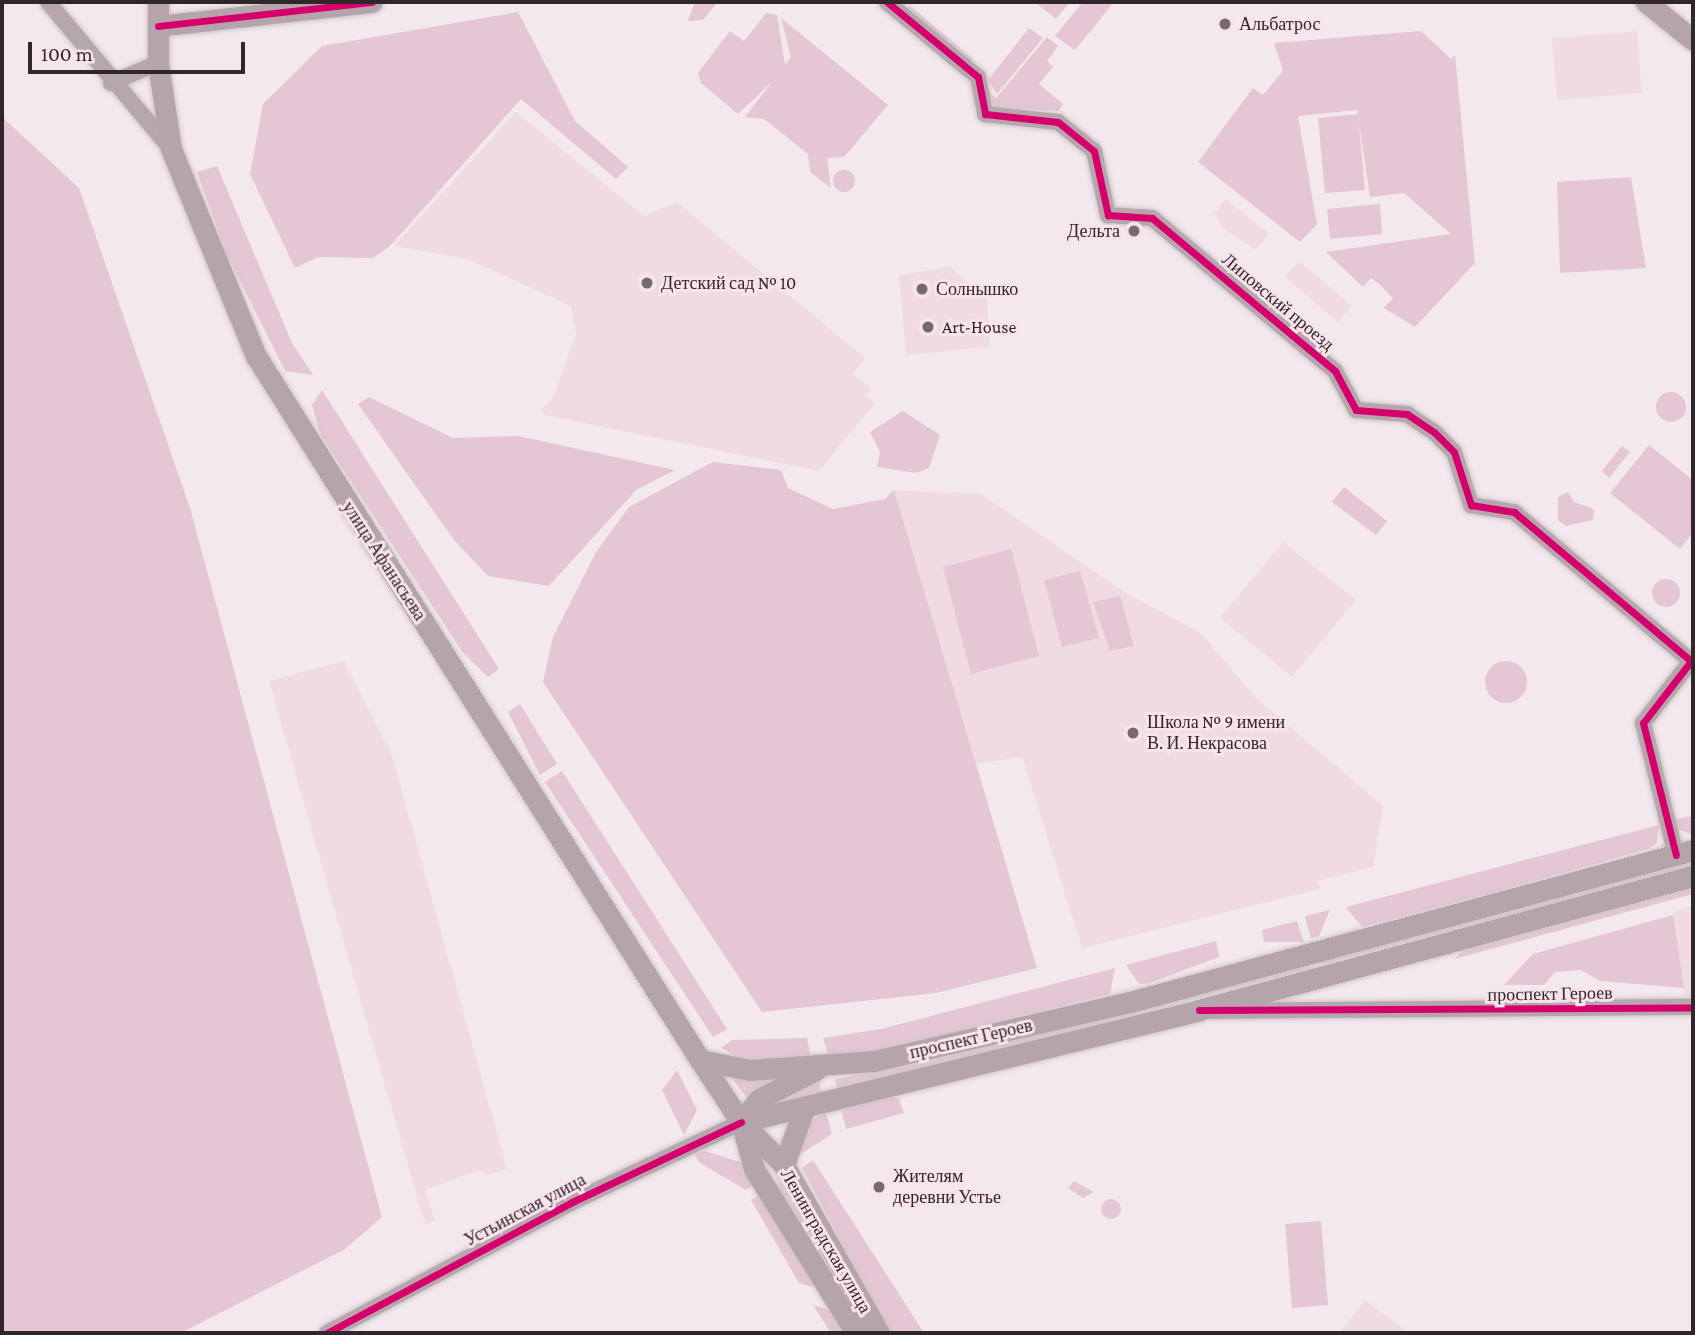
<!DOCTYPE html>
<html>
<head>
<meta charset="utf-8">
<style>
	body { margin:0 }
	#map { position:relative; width:1695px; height:1335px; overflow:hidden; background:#f3e8ed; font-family:"Crimson Pro",serif }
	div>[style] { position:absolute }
	.built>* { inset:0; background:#f0dbe4 }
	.green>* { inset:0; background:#e4c6d4 }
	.round { border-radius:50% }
	.roads { filter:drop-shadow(0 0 2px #cfc6ca) drop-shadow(0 0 2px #cfc6ca) }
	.street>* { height:16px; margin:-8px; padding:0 8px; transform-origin:8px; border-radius:8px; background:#b6a6ad }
	.secondary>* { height:21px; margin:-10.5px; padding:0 10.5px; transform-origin:10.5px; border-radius:10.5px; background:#b6a4ac }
	.cycleway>* { height:7px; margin:-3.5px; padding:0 3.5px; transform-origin:3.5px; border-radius:3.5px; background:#d6006c }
	.dots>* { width:19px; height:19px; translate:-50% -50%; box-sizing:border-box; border:4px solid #f8e3ec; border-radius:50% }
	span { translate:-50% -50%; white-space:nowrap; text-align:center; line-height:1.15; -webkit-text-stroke:6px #f8e3ec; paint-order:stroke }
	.poi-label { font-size:18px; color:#2f272a }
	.left { translate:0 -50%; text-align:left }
	.right { translate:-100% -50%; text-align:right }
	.street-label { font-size:18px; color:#2f272a }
	.frame { position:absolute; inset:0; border:4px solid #2f272a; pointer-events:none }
	.scale { position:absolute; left:28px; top:42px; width:217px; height:32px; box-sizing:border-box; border:4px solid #2f272a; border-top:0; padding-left:9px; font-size:21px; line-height:24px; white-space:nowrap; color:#2f272a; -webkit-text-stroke:5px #f8e3ec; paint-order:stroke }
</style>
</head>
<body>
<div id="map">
	<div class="built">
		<i style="clip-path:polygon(1637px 31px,1642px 93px,1557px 100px,1552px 38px)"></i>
		<i style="clip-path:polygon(516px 112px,644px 216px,677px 202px,865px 358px,853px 374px,871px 389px,866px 396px,875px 403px,819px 471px,545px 415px,541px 410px,553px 397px,576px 335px,571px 306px,468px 259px,394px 246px)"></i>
		<i style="clip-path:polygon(1226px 199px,1269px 234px,1256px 250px,1224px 229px,1214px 213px)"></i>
		<i style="clip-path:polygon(1299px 261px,1352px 306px,1338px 322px,1285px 277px)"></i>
		<i style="clip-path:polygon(950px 267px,987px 298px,990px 347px,906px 355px,899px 275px)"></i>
		<i style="clip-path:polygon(894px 490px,981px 494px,1126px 593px,1201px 633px,1255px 697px,1383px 806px,1373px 867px,1317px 881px,1320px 889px,1082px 948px,1022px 757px,976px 764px)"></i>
		<i style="clip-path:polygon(1283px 542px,1356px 600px,1292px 677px,1220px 618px)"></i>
		<i style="clip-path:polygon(344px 661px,392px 755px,507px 1169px,487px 1175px,480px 1170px,425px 1190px,435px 1220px,425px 1225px,269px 681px)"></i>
		<i style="clip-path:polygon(1693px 906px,1693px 996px,1684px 996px,1673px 912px)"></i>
		<i style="clip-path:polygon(1365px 1300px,1409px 1333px,1339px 1333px)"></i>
	</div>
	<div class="green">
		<i style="clip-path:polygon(695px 2px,718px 2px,703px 20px,688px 21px)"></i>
		<i style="clip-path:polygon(1035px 2px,1070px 2px,1056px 19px)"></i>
		<i style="clip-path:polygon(1083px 2px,1114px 2px,1075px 50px,1055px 36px)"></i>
		<i style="clip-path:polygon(909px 5px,973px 59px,968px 65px,908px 16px)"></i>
		<i style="clip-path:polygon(518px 12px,575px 121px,628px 167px,616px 179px,521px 99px,389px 247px,373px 258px,318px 257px,295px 268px,250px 174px,263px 104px,322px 46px)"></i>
		<i style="clip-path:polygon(766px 13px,777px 15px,785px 65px,791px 57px,781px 18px,888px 105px,844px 157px,827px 158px,831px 188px,810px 172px,808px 154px,764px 119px,745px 117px,772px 82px,738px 114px,701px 83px,698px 73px,730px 31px,744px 41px)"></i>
		<i style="clip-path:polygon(1029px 28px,1043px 38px,997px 94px,988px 80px)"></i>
		<i style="clip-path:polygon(1421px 31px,1451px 59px,1455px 55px,1475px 263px,1415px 327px,1384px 308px,1393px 298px,1378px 283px,1371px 278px,1363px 287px,1326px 252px,1451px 234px,1404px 193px,1370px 197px,1357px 110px,1298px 116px,1317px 224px,1300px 242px,1198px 162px,1253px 88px,1263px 95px,1283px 71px,1274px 43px)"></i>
		<i style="clip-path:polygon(1047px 37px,1058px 46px,1047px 61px,1053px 67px,1039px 84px,1063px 104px,1059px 111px,990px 107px,982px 87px,996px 98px)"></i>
		<i style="clip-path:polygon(1358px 114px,1365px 190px,1325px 193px,1318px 118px)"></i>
		<i style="clip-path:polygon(2px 117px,79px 188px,190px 508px,382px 1217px,345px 1249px,181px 1333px,2px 1333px)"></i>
		<i style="clip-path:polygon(217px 166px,292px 343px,313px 375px,285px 371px,227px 255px,197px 172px)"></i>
		<i class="round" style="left:833px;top:170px;width:22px;height:22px"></i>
		<i style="clip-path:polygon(1631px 177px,1646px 268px,1560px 273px,1557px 182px)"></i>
		<i style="clip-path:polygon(1380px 204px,1382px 234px,1330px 239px,1327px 209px)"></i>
		<i style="clip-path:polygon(322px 390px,499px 669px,488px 677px,463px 653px,320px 434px,312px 405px)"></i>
		<i class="round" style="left:1656px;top:392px;width:30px;height:30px"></i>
		<i style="clip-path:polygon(369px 397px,453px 438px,518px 436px,675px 470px,636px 490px,549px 586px,488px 576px,454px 540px,358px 404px)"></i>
		<i style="clip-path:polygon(903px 411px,940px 435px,929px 468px,916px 473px,877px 467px,880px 452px,870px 432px)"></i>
		<i style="clip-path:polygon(1649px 445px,1693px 480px,1693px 532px,1680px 549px,1610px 493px)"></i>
		<i style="clip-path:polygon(1622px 446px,1630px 452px,1609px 478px,1602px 471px)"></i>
		<i style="clip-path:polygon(713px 462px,781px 470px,788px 488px,833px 509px,885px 499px,894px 490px,1037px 968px,936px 993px,762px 1012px,543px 682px,553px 637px,596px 552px,629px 507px)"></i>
		<i style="clip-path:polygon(1344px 487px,1387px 521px,1376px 535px,1332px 502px)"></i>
		<i style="clip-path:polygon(1568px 492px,1574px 502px,1594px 509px,1593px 520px,1566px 526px,1558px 520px,1558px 497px)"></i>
		<i style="clip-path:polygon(1011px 549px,1039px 656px,971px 674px,943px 567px)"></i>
		<i style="clip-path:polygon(1080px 571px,1099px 638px,1062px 647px,1044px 580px)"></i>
		<i class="round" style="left:1652px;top:579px;width:28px;height:28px"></i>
		<i style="clip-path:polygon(1120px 596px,1134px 646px,1110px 651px,1093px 602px)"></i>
		<i class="round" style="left:1485px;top:661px;width:42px;height:42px"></i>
		<i style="clip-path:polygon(520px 704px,557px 764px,540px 775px,508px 712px)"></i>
		<i style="clip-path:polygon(562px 771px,727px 1029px,713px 1037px,545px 782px)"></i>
		<i style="clip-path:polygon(1693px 816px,1693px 836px,1677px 828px,1675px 819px)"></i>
		<i style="clip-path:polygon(1659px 825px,1657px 843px,1648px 849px,1495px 892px,1362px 927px,1346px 907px)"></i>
		<i style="clip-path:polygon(1693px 860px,1693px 867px,1323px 964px,1321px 957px)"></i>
		<i style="clip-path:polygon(1693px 887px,1693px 894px,1454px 959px,1469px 946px)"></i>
		<i style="clip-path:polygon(1330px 910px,1319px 936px,1311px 939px,1305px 916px)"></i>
		<i style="clip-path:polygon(1673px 915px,1684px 988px,1600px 981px,1581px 970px,1555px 972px,1544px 985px,1504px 985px,1533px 954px)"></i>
		<i style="clip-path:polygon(1297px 921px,1304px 942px,1264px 942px,1262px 930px)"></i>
		<i style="clip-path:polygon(1216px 941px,1219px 957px,1150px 983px,1139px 984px,1126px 965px)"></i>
		<i style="clip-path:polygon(1306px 961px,1308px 969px,838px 1091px,835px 1079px,926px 1062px)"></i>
		<i style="clip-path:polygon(1115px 968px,1110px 994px,874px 1053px,829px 1057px,823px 1038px,881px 1029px)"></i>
		<i style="clip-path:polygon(807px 1038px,811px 1057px,748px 1062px,721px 1048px,732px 1040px)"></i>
		<i style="clip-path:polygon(677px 1070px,697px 1110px,684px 1135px,662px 1090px)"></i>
		<i style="clip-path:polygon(805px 1070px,747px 1098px,732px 1079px,731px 1073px)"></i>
		<i style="clip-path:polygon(819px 1080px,822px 1094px,768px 1110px,766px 1103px)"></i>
		<i style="clip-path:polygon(890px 1096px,899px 1099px,904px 1113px,846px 1129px,841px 1107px)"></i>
		<i style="clip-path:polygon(826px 1112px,832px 1134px,796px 1157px,805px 1123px)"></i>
		<i style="clip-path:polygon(705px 1151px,740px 1162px,754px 1185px,746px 1190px,700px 1163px,694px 1154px)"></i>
		<i style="clip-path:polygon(813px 1160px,924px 1333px,890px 1333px,802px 1168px)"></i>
		<i style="clip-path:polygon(1074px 1181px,1092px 1191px,1092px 1193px,1083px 1198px,1068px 1188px)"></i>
		<i style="clip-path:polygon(780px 1182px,843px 1291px,871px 1333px,864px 1333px,775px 1185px)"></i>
		<i style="clip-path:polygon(760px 1195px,815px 1284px,812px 1287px,799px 1283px,751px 1200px)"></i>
		<i class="round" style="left:1101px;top:1199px;width:20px;height:20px"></i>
		<i style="clip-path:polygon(1321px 1221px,1328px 1305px,1292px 1308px,1285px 1224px)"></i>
		<i style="clip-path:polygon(813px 1305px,830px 1310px,846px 1333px,831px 1333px)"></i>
	</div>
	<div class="roads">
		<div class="street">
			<i style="left:48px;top:2px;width:192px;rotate:50.1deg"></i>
			<i style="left:887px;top:2px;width:118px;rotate:39.5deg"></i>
			<i style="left:978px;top:77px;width:38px;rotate:79deg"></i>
			<i style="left:985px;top:114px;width:73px;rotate:6.3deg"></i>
			<i style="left:1058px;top:122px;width:46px;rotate:38.9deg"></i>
			<i style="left:1094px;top:151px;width:66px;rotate:77.7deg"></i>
			<i style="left:1108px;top:215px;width:44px;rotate:3.9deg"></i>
			<i style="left:1152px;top:218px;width:239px;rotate:39.9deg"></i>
			<i style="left:1335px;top:371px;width:44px;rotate:61.7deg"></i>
			<i style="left:1356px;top:410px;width:51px;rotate:4.5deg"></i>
			<i style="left:1407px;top:414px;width:32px;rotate:34deg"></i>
			<i style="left:1434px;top:432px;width:28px;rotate:45deg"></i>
			<i style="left:1454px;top:452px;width:56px;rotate:72.2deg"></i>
			<i style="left:1471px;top:505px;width:44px;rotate:9.2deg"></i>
			<i style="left:1514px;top:512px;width:231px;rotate:40.1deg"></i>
			<i style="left:1691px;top:661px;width:78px;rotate:127.7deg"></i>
			<i style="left:1643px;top:723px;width:136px;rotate:76deg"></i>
			<i style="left:111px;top:83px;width:51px;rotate:-23.1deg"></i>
			<i style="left:1208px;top:1011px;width:485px;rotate:-0.5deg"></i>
			<i style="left:327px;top:1333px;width:278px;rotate:-28.1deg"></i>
			<i style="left:572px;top:1202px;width:187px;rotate:-25.3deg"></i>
		</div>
		<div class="secondary">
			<i style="left:158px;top:2px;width:61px;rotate:90deg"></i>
			<i style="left:158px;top:63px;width:87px;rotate:81.4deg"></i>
			<i style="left:171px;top:149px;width:224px;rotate:67.7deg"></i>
			<i style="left:256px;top:356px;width:832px;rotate:57.76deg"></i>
			<i style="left:700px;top:1060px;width:74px;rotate:56.5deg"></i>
			<i style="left:741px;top:1122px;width:61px;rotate:45deg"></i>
			<i style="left:784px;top:1165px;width:193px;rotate:60.5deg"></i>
			<i style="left:1646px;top:2px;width:60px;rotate:39deg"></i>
			<i style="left:158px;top:26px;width:215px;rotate:-6.4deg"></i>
			<i style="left:700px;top:1060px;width:51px;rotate:11.3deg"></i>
			<i style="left:750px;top:1070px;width:124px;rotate:-4.2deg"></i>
			<i style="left:874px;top:1061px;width:263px;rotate:-13deg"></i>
			<i style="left:1130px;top:1002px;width:583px;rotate:-15.11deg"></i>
			<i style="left:741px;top:1122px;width:471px;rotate:-13.7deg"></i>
			<i style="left:1199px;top:1010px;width:512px;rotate:-15.18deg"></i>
			<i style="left:741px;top:1122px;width:29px;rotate:-52deg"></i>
			<i style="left:759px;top:1099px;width:64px;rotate:-27deg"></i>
			<i style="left:742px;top:1124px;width:47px;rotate:75.1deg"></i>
			<i style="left:754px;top:1169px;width:193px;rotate:58.1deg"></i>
			<i style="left:784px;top:1165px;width:57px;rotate:-70.6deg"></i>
		</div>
	</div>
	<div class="cycleway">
		<i style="left:887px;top:2px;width:118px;rotate:39.5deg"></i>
		<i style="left:978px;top:77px;width:38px;rotate:79deg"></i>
		<i style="left:985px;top:114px;width:73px;rotate:6.3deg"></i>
		<i style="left:1058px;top:122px;width:46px;rotate:38.9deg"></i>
		<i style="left:1094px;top:151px;width:66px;rotate:77.7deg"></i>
		<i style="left:1108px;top:215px;width:44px;rotate:3.9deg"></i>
		<i style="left:1152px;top:218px;width:239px;rotate:39.9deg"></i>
		<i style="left:1335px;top:371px;width:44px;rotate:61.7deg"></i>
		<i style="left:1356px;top:410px;width:51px;rotate:4.5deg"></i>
		<i style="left:1407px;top:414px;width:32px;rotate:34deg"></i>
		<i style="left:1434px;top:432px;width:28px;rotate:45deg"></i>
		<i style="left:1454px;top:452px;width:56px;rotate:72.2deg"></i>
		<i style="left:1471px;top:505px;width:44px;rotate:9.2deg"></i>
		<i style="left:1514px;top:512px;width:231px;rotate:40.1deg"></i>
		<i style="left:1691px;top:661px;width:78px;rotate:127.7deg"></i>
		<i style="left:1643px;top:723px;width:136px;rotate:76deg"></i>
		<i style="left:158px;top:26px;width:215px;rotate:-6.4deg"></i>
		<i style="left:1199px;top:1010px;width:494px;rotate:-0.3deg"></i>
		<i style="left:327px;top:1333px;width:278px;rotate:-28.1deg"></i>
		<i style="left:572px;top:1202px;width:187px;rotate:-25.3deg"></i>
	</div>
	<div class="dots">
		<i style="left:1225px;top:24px;background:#746b6e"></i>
		<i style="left:1134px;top:231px;background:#746b6e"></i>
		<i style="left:647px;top:283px;background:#746b6e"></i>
		<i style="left:922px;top:289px;background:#746b6e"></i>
		<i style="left:928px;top:327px;background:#746b6e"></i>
		<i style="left:1133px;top:733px;background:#746b6e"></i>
		<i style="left:879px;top:1187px;background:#746b6e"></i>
	</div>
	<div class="poi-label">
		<span class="left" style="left:1239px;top:24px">Альбатрос</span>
		<span class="right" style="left:1120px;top:231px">Дельта</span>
		<span class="left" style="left:661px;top:283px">Детский сад № 10</span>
		<span class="left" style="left:936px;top:289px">Солнышко</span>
		<span class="left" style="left:942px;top:327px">Art-House</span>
		<span class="left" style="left:1147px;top:733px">Школа № 9 имени<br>В. И. Некрасова</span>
		<span class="left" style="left:893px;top:1187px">Жителям<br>деревни Устье</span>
	</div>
	<div class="street-label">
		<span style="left:1278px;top:302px;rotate:40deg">Липовский проезд</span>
		<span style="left:384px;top:561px;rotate:57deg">улица Афанасьева</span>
		<span style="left:1550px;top:994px;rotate:-1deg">проспект Героев</span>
		<span style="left:971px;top:1039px;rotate:-13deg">проспект Героев</span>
		<span style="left:525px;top:1210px;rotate:-28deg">Устьинская улица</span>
		<span style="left:826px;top:1241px;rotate:60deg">Ленинградская улица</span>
	</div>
	<div class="frame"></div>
	<div class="scale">100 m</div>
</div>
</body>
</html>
